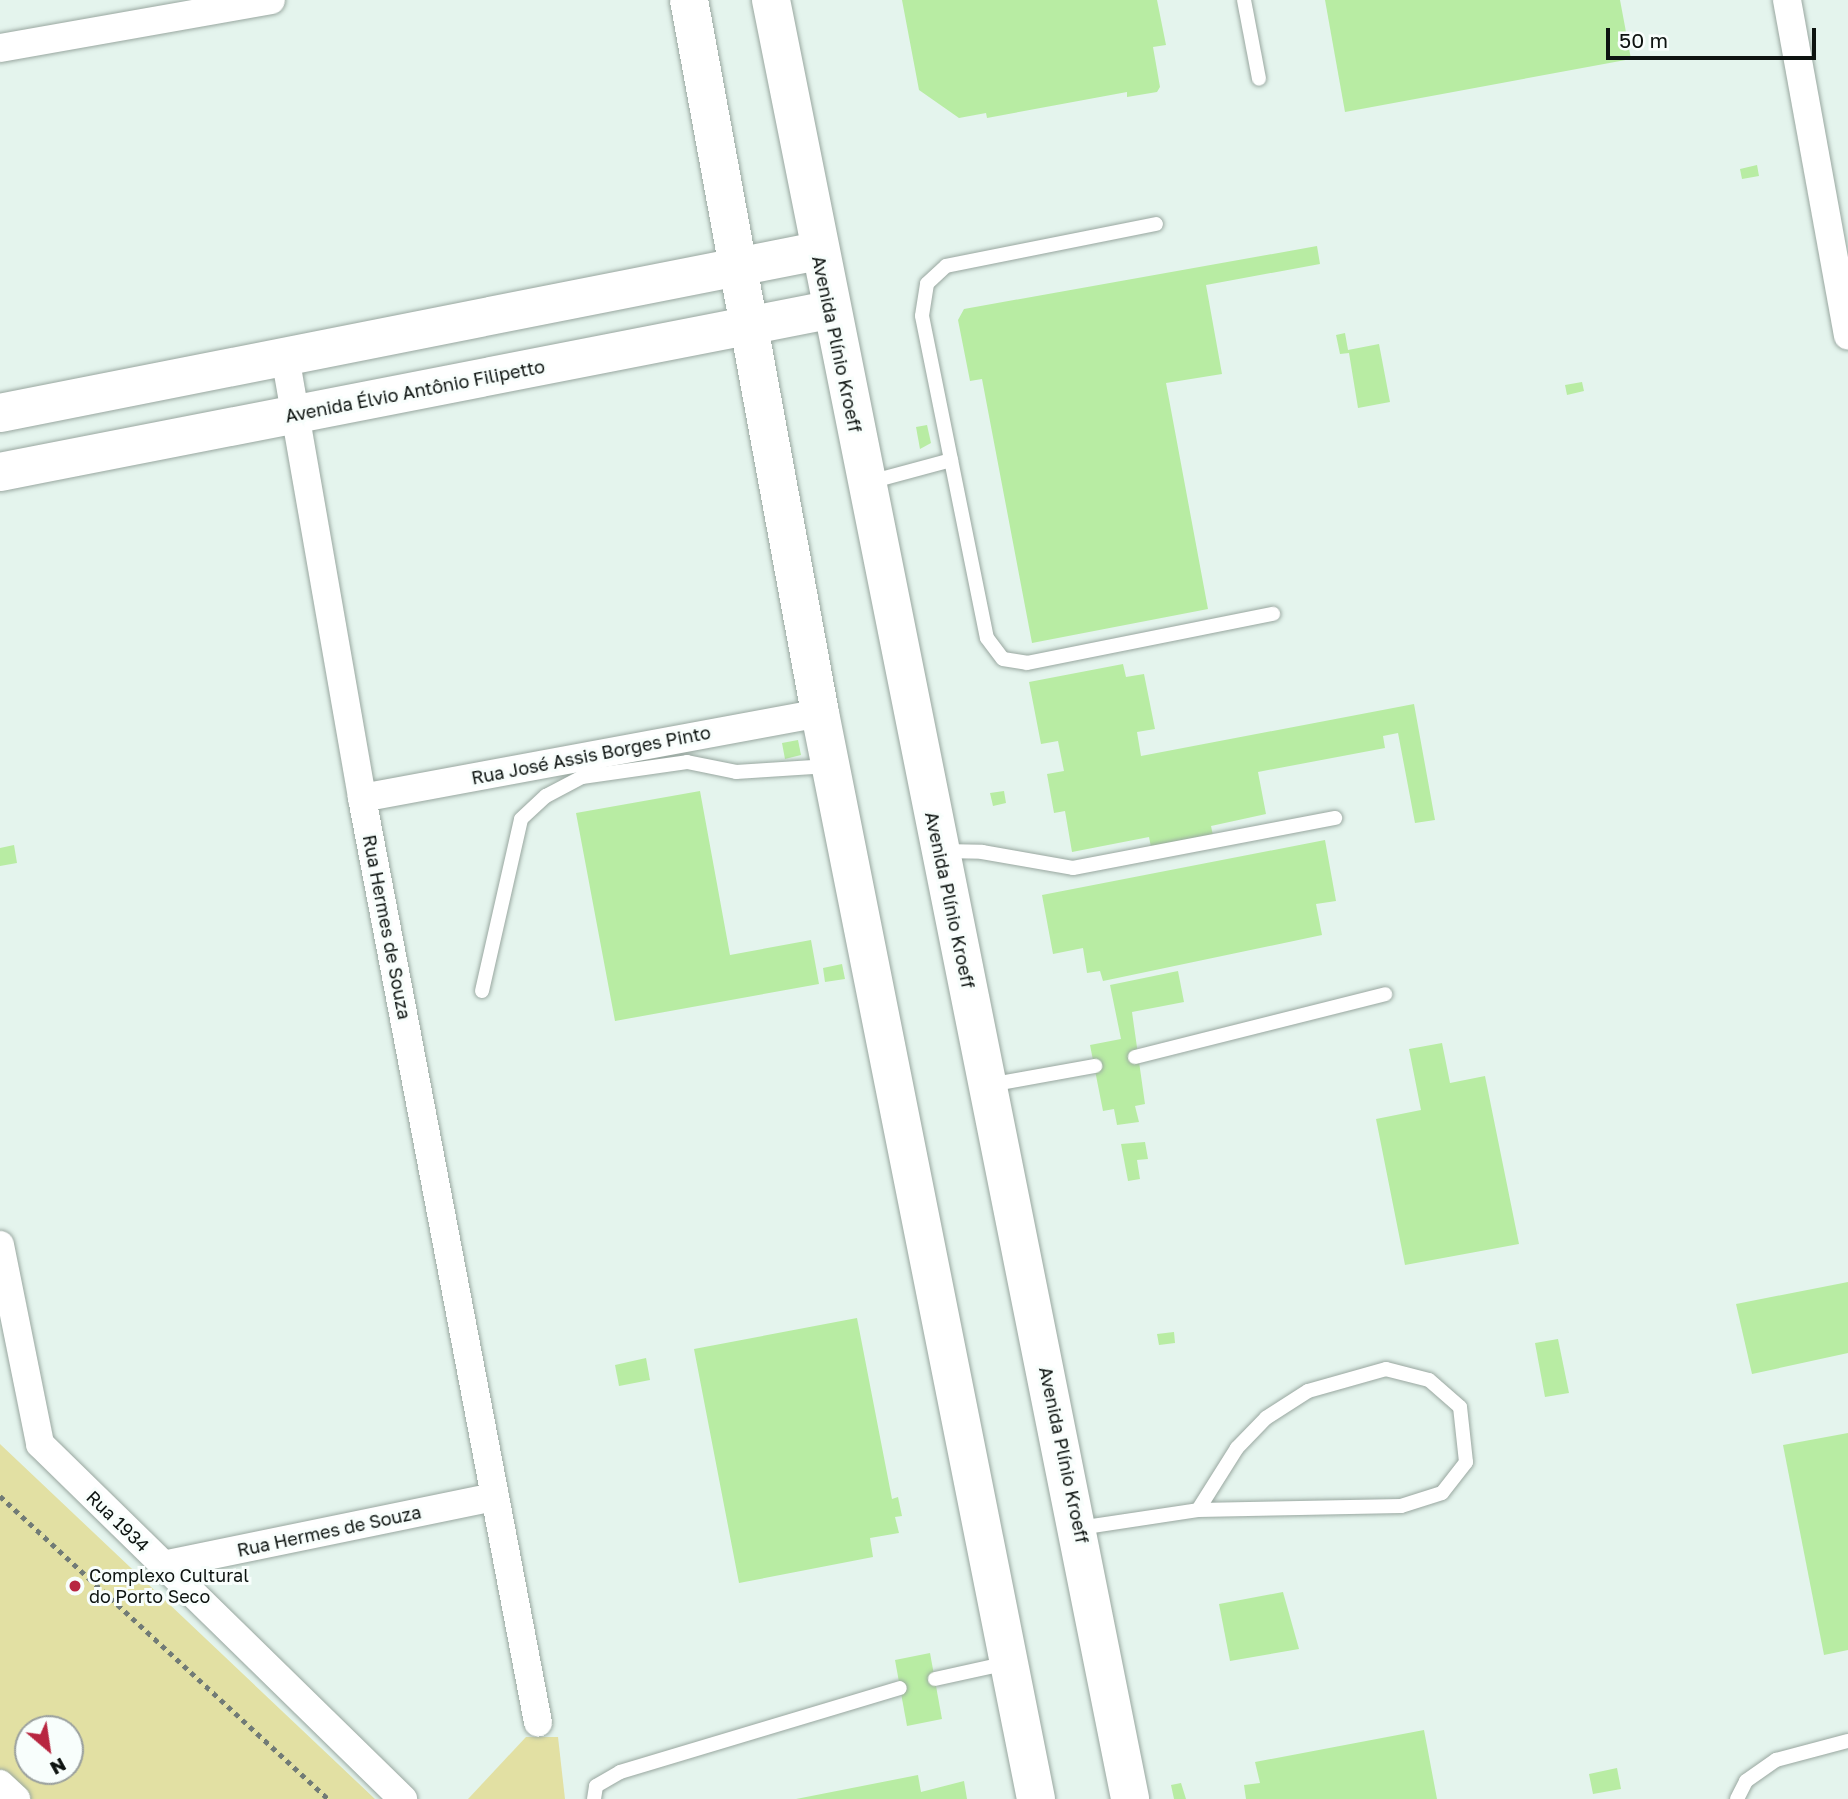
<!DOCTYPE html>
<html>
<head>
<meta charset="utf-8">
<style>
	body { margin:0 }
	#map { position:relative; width:1848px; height:1799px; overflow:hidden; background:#e4f4ed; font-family:"Golos Text",sans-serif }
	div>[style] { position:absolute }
	.green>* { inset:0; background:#e2e0a3 }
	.building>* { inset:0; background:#b8eca3 }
	.path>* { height:4.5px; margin-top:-2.25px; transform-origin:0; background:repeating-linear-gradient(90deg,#717b76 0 5px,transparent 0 10px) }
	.roads { filter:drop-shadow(0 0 2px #99a7a0) drop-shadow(0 0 2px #99a7a0) }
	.lane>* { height:14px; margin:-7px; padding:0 7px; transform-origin:7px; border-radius:7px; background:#fff }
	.street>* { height:28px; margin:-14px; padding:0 14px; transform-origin:14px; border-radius:14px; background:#fff }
	.secondary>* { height:38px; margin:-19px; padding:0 19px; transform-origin:19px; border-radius:19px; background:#fff }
	.dots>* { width:19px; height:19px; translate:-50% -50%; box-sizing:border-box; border:4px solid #f8fefc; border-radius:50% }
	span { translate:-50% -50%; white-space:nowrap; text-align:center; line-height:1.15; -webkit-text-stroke:6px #f8fefc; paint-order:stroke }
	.street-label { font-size:18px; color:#0d1310 }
	.poi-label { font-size:18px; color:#0d1310 }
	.left { translate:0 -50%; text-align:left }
	.north { position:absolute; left:14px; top:1715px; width:70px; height:70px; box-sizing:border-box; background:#f8fefc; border:2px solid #9aa09e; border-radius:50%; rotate:151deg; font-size:19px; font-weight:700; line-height:28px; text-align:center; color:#0d1310 }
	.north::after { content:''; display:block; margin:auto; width:24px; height:32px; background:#b82640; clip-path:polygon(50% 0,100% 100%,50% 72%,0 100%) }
	.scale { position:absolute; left:1606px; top:28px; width:210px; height:32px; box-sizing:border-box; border:4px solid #0d1310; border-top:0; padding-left:9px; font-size:21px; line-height:24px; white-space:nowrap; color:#0d1310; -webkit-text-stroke:5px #f8fefc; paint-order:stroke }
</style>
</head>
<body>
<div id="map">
	<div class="green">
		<i style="clip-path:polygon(evenodd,0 1444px,375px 1799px,0 1799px,0 1444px,28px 1729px,70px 1729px,70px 1771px,28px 1771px,28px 1729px)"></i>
		<i style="clip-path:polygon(526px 1737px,558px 1737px,565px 1799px,468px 1799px)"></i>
	</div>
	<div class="building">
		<i style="clip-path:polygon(902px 0,1157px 0,1166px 45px,1153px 47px,1160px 87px,1157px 92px,1127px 97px,1127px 92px,987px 118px,986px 113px,959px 118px,919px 90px)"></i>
		<i style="clip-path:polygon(1325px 0,1620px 0,1631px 59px,1345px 112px)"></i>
		<i style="clip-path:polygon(1757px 165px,1759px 176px,1742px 179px,1740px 169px)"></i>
		<i style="clip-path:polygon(1317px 246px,1320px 264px,1206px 285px,1222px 374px,1166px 383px,1208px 609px,1032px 643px,982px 379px,970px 381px,958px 320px,964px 309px)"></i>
		<i style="clip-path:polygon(1345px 333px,1348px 350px,1379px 344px,1390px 402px,1358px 408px,1349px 353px,1340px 354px,1336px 335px)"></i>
		<i style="clip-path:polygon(1582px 382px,1584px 391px,1567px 395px,1565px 385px)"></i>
		<i style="clip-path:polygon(927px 425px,931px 443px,920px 449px,916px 427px)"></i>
		<i style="clip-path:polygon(1123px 664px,1126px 677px,1144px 674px,1155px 729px,1137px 732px,1141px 756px,1414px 704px,1435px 820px,1415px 823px,1398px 733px,1383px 736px,1385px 748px,1258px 772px,1266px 814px,1211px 826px,1214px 840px,1152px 852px,1149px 837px,1072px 852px,1065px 811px,1054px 813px,1047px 774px,1064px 771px,1058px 741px,1041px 744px,1029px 682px)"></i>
		<i style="clip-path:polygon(798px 740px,801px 755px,785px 759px,782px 743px)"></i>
		<i style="clip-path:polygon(700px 791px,730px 955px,811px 940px,819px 984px,615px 1021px,576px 813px)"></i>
		<i style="clip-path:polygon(1004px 791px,1006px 803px,993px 806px,990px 793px)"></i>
		<i style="clip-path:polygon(1325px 840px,1336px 901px,1316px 904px,1322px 935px,1103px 981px,1100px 971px,1087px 973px,1083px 948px,1053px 954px,1042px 895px)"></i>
		<i style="clip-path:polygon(14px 845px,17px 863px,0 866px,0 848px)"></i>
		<i style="clip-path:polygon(842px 964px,845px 979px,825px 982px,823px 968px)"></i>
		<i style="clip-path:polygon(1178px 971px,1184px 1002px,1132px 1012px,1145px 1104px,1135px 1106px,1139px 1122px,1117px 1125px,1114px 1109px,1103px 1111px,1090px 1045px,1121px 1039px,1110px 985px)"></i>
		<i style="clip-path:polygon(1442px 1043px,1450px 1083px,1485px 1076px,1519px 1244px,1405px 1265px,1376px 1119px,1421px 1110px,1409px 1049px)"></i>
		<i style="clip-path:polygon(1145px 1142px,1148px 1159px,1137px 1160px,1140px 1179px,1128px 1181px,1121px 1144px)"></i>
		<i style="clip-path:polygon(1848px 1282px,1848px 1353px,1752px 1374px,1736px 1304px)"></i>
		<i style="clip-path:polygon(857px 1318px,892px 1499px,898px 1497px,902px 1516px,895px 1517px,899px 1533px,870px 1538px,873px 1557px,739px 1583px,694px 1349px)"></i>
		<i style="clip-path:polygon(1174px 1332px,1175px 1343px,1159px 1345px,1157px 1334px)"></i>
		<i style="clip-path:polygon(1558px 1339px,1569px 1393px,1545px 1397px,1535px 1343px)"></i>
		<i style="clip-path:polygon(646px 1358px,650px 1380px,619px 1386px,615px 1365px)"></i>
		<i style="clip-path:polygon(1848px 1433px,1848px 1650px,1824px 1655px,1783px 1445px)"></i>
		<i style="clip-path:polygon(1283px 1592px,1299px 1649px,1230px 1661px,1219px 1604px)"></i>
		<i style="clip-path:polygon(930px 1653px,942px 1719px,907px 1726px,895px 1660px)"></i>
		<i style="clip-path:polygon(1424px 1730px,1437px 1799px,1246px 1799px,1244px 1785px,1260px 1783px,1255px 1762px)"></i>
		<i style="clip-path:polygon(1617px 1768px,1621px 1789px,1593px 1794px,1589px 1774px)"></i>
		<i style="clip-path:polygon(918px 1775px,921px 1792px,964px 1781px,967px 1799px,796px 1799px)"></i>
		<i style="clip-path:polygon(1181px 1783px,1186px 1799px,1174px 1799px,1171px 1785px)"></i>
	</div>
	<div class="path">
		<i style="left:0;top:1496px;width:447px;rotate:42.7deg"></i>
	</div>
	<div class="roads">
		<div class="lane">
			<i style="left:1244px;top:0;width:80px;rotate:79.2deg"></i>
			<i style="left:1156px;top:224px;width:214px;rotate:168.7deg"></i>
			<i style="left:946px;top:266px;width:26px;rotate:137deg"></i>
			<i style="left:927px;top:284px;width:32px;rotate:99deg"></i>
			<i style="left:922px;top:316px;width:328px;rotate:78.6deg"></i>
			<i style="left:987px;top:638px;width:26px;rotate:53deg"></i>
			<i style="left:1003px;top:659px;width:24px;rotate:9deg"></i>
			<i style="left:1027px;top:663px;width:251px;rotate:-11.3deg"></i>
			<i style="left:870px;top:482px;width:84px;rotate:-15.2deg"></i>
			<i style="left:943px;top:851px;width:39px;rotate:1deg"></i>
			<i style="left:982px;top:852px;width:92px;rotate:10deg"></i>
			<i style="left:1073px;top:868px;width:267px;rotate:-10.8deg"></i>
			<i style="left:482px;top:991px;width:176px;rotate:-77.2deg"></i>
			<i style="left:521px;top:819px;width:34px;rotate:-43deg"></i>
			<i style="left:546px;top:796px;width:41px;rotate:-27.8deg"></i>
			<i style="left:582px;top:777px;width:106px;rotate:-8.1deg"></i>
			<i style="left:687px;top:762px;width:50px;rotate:11.5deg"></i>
			<i style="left:736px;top:772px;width:93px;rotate:-3.7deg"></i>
			<i style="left:1135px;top:1057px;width:258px;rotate:-14.1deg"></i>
			<i style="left:989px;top:1085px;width:108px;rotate:-10.2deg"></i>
			<i style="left:1079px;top:1528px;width:120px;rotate:-8.6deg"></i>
			<i style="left:1198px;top:1510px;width:203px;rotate:-1.1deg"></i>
			<i style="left:1401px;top:1506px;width:43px;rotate:-17.6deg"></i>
			<i style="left:1442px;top:1493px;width:39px;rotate:-52deg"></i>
			<i style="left:1466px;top:1462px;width:55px;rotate:-96.2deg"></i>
			<i style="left:1460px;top:1407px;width:41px;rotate:-138.9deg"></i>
			<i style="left:1429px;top:1380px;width:44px;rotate:-165.7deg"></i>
			<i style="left:1386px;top:1369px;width:81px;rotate:164.2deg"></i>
			<i style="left:1308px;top:1391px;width:50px;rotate:147.3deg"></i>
			<i style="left:1266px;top:1418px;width:42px;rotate:134deg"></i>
			<i style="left:1237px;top:1448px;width:73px;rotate:122.2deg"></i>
			<i style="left:935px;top:1679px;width:75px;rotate:-12.4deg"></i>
			<i style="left:594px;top:1799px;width:13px;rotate:-81deg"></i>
			<i style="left:596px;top:1786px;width:28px;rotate:-30deg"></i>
			<i style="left:620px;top:1772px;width:292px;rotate:-16.7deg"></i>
			<i style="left:1737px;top:1799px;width:20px;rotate:-63deg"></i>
			<i style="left:1746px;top:1781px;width:37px;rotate:-35deg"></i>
			<i style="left:1776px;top:1760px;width:74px;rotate:-14.8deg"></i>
		</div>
		<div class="street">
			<i style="left:1787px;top:0;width:341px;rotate:79.7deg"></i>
			<i style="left:0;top:48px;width:275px;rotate:-10deg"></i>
			<i style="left:285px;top:356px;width:449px;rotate:80.1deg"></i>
			<i style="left:362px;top:798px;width:941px;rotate:79.22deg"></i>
			<i style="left:362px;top:798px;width:466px;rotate:-10.5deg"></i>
			<i style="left:0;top:1245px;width:203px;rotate:78.6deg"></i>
			<i style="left:40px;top:1444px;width:508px;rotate:44.36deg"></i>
			<i style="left:163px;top:1565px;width:339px;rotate:-11.6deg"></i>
			<i style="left:0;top:1784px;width:22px;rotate:43deg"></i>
		</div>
		<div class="secondary">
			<i style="left:689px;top:0;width:725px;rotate:79.59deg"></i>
			<i style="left:820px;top:713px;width:1107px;rotate:78.75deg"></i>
			<i style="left:771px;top:0;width:1834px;rotate:78.71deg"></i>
			<i style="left:0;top:413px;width:834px;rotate:-11.2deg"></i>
			<i style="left:0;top:472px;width:845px;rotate:-11.06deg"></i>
		</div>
	</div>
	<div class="dots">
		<i style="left:75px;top:1586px;background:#b82640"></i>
	</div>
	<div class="street-label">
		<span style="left:837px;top:344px;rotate:78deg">Avenida Plínio Kroeff</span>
		<span style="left:415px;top:391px;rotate:-11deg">Avenida Élvio Antônio Filipetto</span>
		<span style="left:591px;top:755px;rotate:-11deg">Rua José Assis Borges Pinto</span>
		<span style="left:950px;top:900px;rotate:78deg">Avenida Plínio Kroeff</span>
		<span style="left:387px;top:927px;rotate:79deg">Rua Hermes de Souza</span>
		<span style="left:1064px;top:1455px;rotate:78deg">Avenida Plínio Kroeff</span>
		<span style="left:118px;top:1521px;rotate:44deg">Rua 1934</span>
		<span style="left:329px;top:1531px;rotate:-12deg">Rua Hermes de Souza</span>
	</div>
	<div class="poi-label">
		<span class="left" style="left:89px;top:1586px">Complexo Cultural<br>do Porto Seco</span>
	</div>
	<div class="north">N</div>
	<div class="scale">50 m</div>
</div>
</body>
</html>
